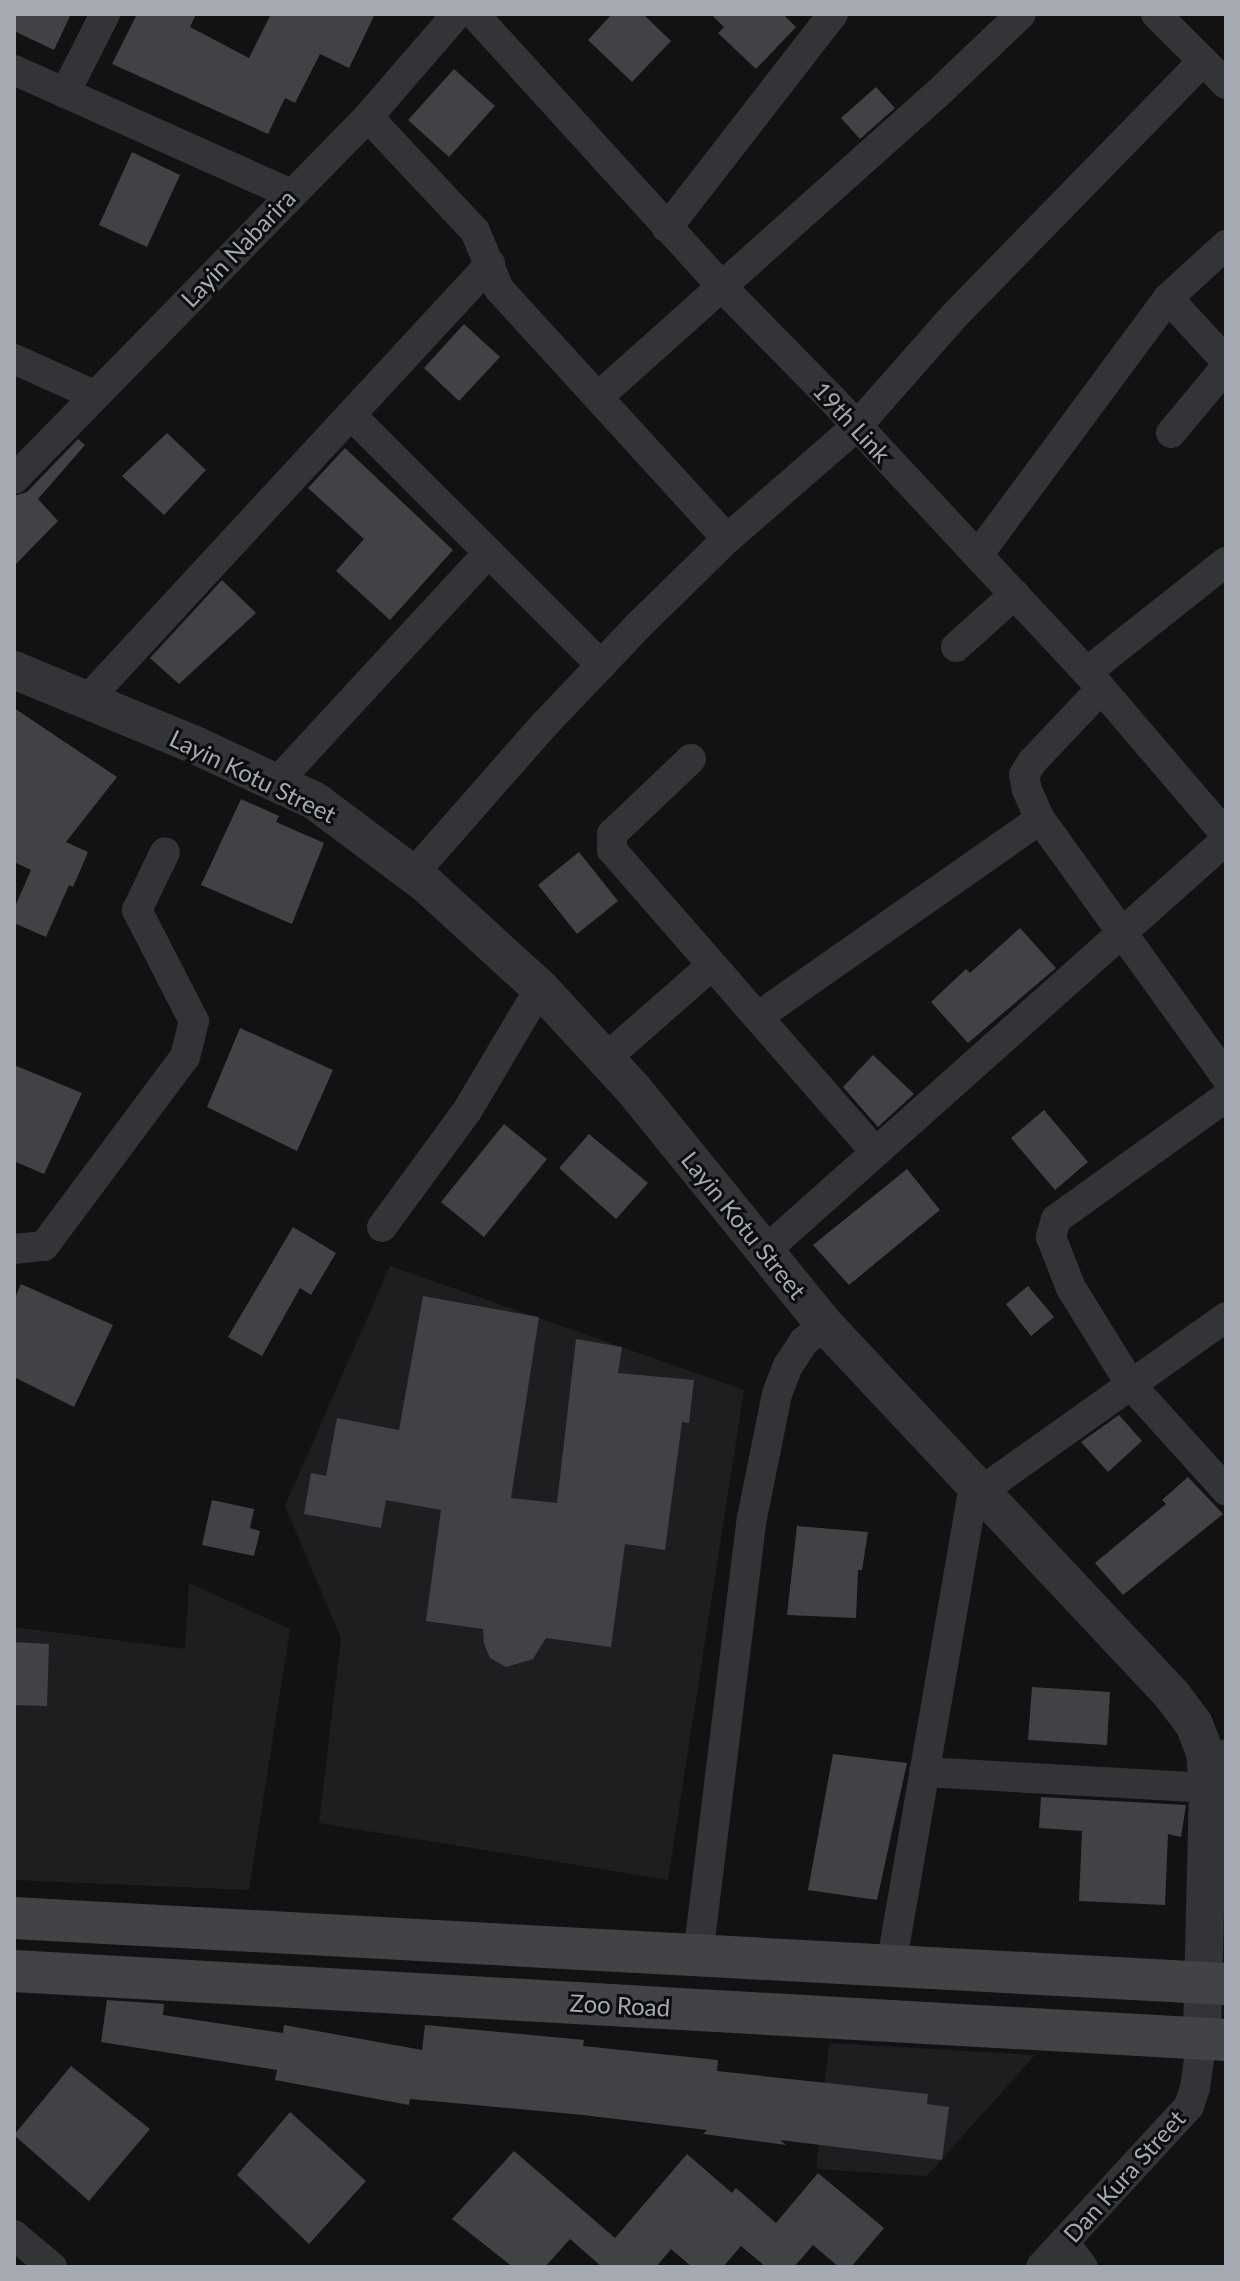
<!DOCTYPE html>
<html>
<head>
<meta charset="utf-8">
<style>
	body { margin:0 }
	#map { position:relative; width:1240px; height:2281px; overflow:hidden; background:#121213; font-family:Lato,sans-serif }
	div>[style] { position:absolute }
	.built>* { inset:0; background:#1e1e20 }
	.building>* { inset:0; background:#414246 }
	.minor>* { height:30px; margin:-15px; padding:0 15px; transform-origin:15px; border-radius:15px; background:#333437 }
	.tertiary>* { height:38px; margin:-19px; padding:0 19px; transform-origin:19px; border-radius:19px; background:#333437 }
	.secondary>* { height:42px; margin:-21px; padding:0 21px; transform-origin:21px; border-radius:21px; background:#414347 }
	span { translate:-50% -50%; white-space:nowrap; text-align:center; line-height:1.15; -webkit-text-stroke:6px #0d0d0e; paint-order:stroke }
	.street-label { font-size:24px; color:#a4a9b2 }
	.frame { position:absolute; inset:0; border:16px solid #a4a9b2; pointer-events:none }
</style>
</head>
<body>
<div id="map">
	<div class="built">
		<i style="clip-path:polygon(390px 1266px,744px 1390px,668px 1880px,319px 1823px,341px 1638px,285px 1506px)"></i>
		<i style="clip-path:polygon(189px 1583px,290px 1629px,249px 1890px,14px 1880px,14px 1627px,185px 1649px)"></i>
		<i style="clip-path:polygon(829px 2043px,1035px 2055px,927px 2176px,816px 2169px)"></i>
	</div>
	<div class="building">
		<i style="clip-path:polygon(14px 14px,71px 14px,54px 50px,14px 31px)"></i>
		<i style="clip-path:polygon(137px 14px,196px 14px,190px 27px,249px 58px,271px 14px,375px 14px,349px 68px,320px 54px,295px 103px,285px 98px,268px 134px,112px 64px)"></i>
		<i style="clip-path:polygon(612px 14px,643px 14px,671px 41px,632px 82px,588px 40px)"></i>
		<i style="clip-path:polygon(711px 14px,783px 14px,796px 27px,756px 69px,718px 33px,724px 27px)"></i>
		<i style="clip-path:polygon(454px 69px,495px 106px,449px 157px,408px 120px)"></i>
		<i style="clip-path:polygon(876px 87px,895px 108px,860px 139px,841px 118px)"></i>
		<i style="clip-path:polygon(132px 152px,180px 175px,147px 247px,99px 225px)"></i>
		<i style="clip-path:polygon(464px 324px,500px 357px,459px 401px,424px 368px)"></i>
		<i style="clip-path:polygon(167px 433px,206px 470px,164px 515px,122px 476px)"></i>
		<i style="clip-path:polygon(78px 439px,85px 445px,38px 499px,58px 521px,14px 566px,14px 496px,27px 492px)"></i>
		<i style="clip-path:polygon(345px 448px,453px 550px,390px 620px,336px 571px,364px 539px,308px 488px)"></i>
		<i style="clip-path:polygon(222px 580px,256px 613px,179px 684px,150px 658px)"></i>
		<i style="clip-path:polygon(14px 708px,117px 777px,66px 842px,88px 852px,73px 887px,69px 885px,46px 937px,14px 923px,14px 909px,31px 870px,14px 862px)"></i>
		<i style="clip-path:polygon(241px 799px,279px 816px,276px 822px,324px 843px,292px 924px,201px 885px)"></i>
		<i style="clip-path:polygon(579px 852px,618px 901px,577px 934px,538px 885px)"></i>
		<i style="clip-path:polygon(1020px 928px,1056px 968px,968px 1043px,931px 1002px,966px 969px,970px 973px)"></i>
		<i style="clip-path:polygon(240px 1028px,333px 1070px,297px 1151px,207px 1107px)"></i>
		<i style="clip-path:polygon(873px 1055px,914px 1094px,878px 1127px,843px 1087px)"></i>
		<i style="clip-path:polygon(14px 1065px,82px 1093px,44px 1174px,14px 1161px)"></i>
		<i style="clip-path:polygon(1044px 1110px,1088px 1162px,1055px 1190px,1011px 1138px)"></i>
		<i style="clip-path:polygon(504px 1124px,547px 1159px,484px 1237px,441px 1202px)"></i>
		<i style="clip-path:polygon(589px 1134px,648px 1183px,616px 1219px,559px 1168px)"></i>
		<i style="clip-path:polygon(907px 1169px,940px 1210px,849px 1285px,813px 1245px)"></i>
		<i style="clip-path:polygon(293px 1227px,336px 1253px,311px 1295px,300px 1288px,262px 1356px,228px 1337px)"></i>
		<i style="clip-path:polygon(21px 1284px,113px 1325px,74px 1407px,14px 1377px,14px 1300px)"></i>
		<i style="clip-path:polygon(1028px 1286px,1054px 1317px,1031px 1336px,1006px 1304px)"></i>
		<i style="clip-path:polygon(423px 1296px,539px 1317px,511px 1498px,557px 1503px,576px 1339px,622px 1347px,618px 1373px,694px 1380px,689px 1423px,682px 1422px,665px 1550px,625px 1544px,611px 1647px,546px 1638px,533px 1659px,506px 1667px,490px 1658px,484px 1644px,483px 1629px,426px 1621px,441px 1510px,386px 1500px,381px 1528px,304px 1514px,311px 1473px,326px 1476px,337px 1418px,399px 1430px)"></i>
		<i style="clip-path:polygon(1119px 1415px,1142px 1441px,1108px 1472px,1081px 1442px)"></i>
		<i style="clip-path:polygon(1188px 1477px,1223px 1514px,1123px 1595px,1095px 1563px,1166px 1504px,1162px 1500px)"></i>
		<i style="clip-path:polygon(212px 1500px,254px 1509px,250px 1528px,260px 1531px,254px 1556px,202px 1545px)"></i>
		<i style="clip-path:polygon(797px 1526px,868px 1532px,862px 1570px,858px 1570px,856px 1618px,787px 1615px)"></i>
		<i style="clip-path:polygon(14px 1642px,49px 1644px,47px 1706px,14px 1705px)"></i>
		<i style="clip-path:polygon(1032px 1687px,1110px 1692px,1107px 1745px,1028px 1740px)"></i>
		<i style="clip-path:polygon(833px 1754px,907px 1763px,877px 1900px,808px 1890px)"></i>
		<i style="clip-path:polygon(1041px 1797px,1186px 1805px,1181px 1837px,1168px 1834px,1165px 1905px,1079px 1901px,1082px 1831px,1039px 1828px)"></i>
		<i style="clip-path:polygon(107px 2000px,164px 2004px,163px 2015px,283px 2033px,284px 2025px,422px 2050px,425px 2025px,584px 2040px,583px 2046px,718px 2060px,717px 2071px,928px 2094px,927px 2104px,949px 2107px,942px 2160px,780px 2140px,786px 2145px,703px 2134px,707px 2130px,583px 2115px,410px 2099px,409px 2105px,275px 2080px,277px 2070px,101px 2042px)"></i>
		<i style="clip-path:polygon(71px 2066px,150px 2129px,89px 2201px,14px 2135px)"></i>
		<i style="clip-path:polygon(290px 2112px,366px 2181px,309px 2244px,237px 2175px)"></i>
		<i style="clip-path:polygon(514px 2151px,615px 2238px,687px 2154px,732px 2193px,736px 2188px,776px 2223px,818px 2173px,884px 2228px,851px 2267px,839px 2267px,813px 2245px,794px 2267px,766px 2267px,741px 2246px,723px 2267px,692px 2267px,671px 2249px,656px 2267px,602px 2267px,570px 2239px,545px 2267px,513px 2267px,452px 2219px)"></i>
	</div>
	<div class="minor">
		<i style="left:474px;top:14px;width:369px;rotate:47.7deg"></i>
		<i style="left:722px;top:287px;width:158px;rotate:45.5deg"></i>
		<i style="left:833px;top:400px;width:372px;rotate:47deg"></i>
		<i style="left:1087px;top:672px;width:214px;rotate:49.5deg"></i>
		<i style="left:1156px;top:14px;width:99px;rotate:45deg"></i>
		<i style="left:14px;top:70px;width:303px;rotate:24.1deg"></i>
		<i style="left:65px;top:93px;width:89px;rotate:-63.1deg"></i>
		<i style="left:368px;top:117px;width:156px;rotate:46.8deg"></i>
		<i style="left:475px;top:231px;width:63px;rotate:67.5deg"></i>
		<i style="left:499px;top:289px;width:338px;rotate:47.6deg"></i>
		<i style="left:667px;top:228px;width:271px;rotate:-52.2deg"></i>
		<i style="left:1168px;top:298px;width:86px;rotate:47.4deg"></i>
		<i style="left:14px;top:359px;width:88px;rotate:24.2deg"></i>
		<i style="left:598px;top:397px;width:453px;rotate:-41.8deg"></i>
		<i style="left:936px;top:95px;width:117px;rotate:-43.6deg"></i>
		<i style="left:351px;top:415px;width:354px;rotate:45deg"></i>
		<i style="left:1171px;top:433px;width:86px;rotate:-50.2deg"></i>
		<i style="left:14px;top:479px;width:506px;rotate:-45.64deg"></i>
		<i style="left:368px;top:117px;width:136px;rotate:-49.2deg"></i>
		<i style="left:978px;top:555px;width:320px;rotate:-53.5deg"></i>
		<i style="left:1168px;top:298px;width:79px;rotate:-42.4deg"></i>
		<i style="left:956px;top:647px;width:79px;rotate:-41.9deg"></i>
		<i style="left:1087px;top:672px;width:177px;rotate:-38.4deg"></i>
		<i style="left:1101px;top:689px;width:100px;rotate:133.4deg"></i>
		<i style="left:1032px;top:762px;width:15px;rotate:122deg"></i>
		<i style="left:1024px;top:775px;width:15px;rotate:79deg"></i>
		<i style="left:1027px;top:790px;width:32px;rotate:66deg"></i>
		<i style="left:1040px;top:819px;width:318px;rotate:54.2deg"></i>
		<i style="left:87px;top:700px;width:594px;rotate:-47.25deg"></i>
		<i style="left:691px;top:759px;width:109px;rotate:136.5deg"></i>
		<i style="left:612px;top:834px;width:16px;rotate:90deg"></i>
		<i style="left:612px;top:850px;width:400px;rotate:48.9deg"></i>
		<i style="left:276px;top:783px;width:314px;rotate:-47.3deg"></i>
		<i style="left:413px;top:874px;width:200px;rotate:-48.7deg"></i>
		<i style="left:545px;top:724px;width:134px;rotate:-46.5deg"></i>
		<i style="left:637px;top:627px;width:126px;rotate:-44.4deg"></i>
		<i style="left:727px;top:539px;width:172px;rotate:-41deg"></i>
		<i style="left:857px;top:426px;width:148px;rotate:-48.6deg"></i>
		<i style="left:955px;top:315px;width:355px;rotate:-45.7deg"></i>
		<i style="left:759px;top:1016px;width:343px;rotate:-35deg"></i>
		<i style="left:605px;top:1059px;width:141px;rotate:-41.3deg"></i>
		<i style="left:1226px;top:1097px;width:209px;rotate:144.3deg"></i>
		<i style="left:1056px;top:1219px;width:19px;rotate:106deg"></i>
		<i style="left:1051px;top:1237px;width:55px;rotate:68.6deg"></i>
		<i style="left:1071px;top:1288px;width:114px;rotate:58.3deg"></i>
		<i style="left:1131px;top:1385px;width:142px;rotate:47.9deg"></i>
		<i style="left:382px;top:1227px;width:144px;rotate:-53.8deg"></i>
		<i style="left:467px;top:1111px;width:143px;rotate:-59.3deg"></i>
		<i style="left:14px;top:1249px;width:30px;rotate:-6deg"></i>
		<i style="left:44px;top:1246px;width:236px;rotate:-53.3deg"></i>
		<i style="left:185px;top:1057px;width:37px;rotate:-76deg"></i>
		<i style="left:194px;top:1021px;width:125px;rotate:-117.2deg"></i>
		<i style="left:137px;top:910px;width:64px;rotate:-64.2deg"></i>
		<i style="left:765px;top:1251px;width:618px;rotate:-41.72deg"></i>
		<i style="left:980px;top:1492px;width:302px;rotate:-35.4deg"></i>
		<i style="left:924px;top:1772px;width:284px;rotate:3.2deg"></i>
		<i style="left:1208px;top:1788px;width:38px;rotate:-62deg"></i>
		<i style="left:698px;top:1956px;width:441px;rotate:-83deg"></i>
		<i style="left:752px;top:1518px;width:126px;rotate:-78.6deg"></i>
		<i style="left:777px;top:1394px;width:30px;rotate:-69deg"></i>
		<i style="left:788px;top:1366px;width:30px;rotate:-57deg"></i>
		<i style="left:804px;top:1341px;width:27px;rotate:-34deg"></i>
		<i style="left:891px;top:1966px;width:488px;rotate:-80.2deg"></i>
		<i style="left:14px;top:2235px;width:50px;rotate:40.1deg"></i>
		<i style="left:1064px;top:2242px;width:31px;rotate:53deg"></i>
		<i style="left:1041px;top:2267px;width:219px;rotate:-47.4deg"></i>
		<i style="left:1189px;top:2106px;width:19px;rotate:-72deg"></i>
		<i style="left:1195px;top:2088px;width:50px;rotate:-82deg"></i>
	</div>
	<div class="tertiary">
		<i style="left:14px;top:670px;width:196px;rotate:22.5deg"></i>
		<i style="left:195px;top:745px;width:132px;rotate:25deg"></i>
		<i style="left:315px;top:801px;width:139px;rotate:36.8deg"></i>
		<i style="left:426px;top:884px;width:154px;rotate:42.4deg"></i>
		<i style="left:540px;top:988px;width:139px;rotate:47.3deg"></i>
		<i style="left:634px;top:1090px;width:304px;rotate:50.9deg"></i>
		<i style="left:826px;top:1326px;width:506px;rotate:46.84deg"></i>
		<i style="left:1172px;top:1695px;width:36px;rotate:53deg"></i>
		<i style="left:1194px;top:1724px;width:31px;rotate:69deg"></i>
		<i style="left:1205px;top:1753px;width:35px;rotate:85deg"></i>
		<i style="left:1208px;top:1788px;width:250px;rotate:91.4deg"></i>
	</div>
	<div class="secondary">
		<i style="left:14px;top:1918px;width:1214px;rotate:3.12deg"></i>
		<i style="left:14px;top:1971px;width:1214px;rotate:3.26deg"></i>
	</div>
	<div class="street-label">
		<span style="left:238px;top:248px;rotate:-46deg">Layin Nabarira</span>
		<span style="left:852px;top:422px;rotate:47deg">19th Link</span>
		<span style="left:253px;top:776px;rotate:26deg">Layin Kotu Street</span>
		<span style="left:744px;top:1225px;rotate:51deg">Layin Kotu Street</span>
		<span style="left:620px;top:2005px;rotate:3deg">Zoo Road</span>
		<span style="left:1124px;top:2176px;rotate:-48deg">Dan Kura Street</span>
	</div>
	<div class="frame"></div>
</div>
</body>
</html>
